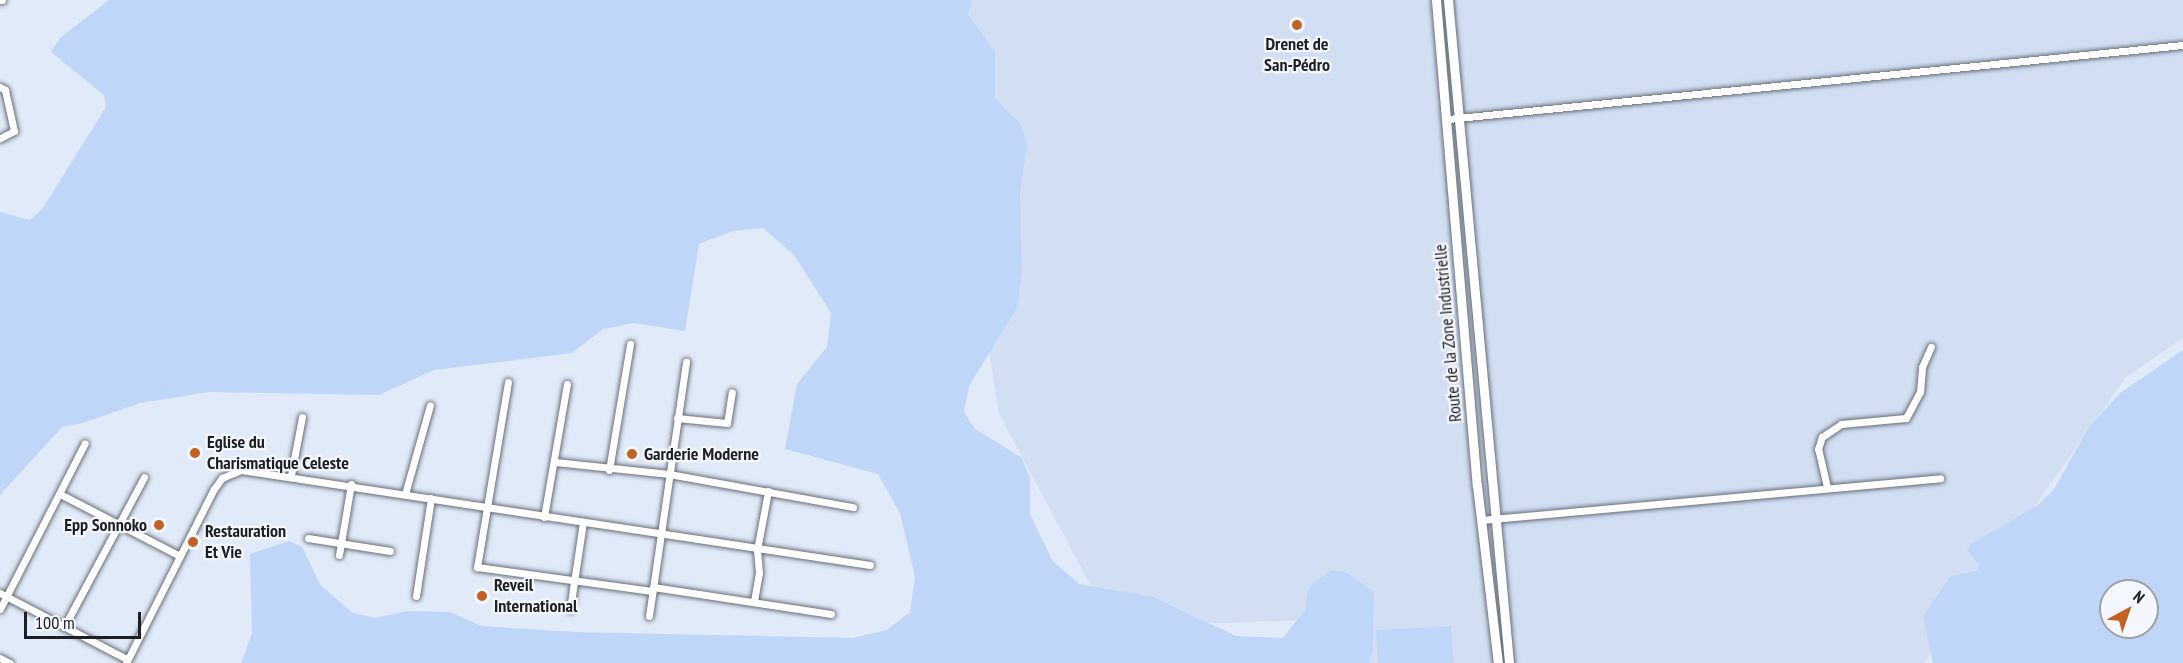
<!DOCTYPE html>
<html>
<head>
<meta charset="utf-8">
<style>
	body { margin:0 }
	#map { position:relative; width:2183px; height:663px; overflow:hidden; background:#e1eaf8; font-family:"PT Sans Narrow",sans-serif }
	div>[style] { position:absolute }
	.built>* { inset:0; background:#d2dff3 }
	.green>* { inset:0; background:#bfd6f9 }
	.roads { filter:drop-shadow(0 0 2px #666e7a) drop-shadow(0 0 2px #666e7a) }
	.street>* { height:7px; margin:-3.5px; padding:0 3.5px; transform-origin:3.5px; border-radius:3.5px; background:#fff }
	.secondary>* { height:9px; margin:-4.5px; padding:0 4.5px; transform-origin:4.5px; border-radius:4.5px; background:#fff }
	.dots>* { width:16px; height:16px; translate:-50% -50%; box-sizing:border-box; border:3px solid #f4f7fd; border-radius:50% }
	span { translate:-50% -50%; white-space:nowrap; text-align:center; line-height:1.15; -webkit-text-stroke:4.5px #f4f7fd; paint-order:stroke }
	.poi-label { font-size:18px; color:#1c2024; font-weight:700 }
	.left { translate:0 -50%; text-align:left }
	.right { translate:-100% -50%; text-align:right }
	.street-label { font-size:18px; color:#1c2024 }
	.north { position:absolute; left:2099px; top:579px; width:60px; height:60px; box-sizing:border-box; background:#f4f7fd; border:2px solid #9ea1a6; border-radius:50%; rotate:40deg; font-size:16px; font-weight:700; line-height:24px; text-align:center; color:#1c2024 }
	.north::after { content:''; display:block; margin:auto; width:21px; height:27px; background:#c26121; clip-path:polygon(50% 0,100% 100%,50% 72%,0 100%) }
	.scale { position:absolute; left:24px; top:612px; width:117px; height:27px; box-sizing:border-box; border:3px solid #1c2024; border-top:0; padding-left:8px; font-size:18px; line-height:21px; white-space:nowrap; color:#1c2024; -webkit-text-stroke:4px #f4f7fd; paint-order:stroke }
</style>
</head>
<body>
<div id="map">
	<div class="built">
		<i style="clip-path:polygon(934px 0,2183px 0,2183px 338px,2126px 377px,1924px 663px,1340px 663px,1333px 619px,1113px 627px,999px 414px)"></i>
	</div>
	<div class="green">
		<i style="clip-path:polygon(109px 0,971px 0,968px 15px,995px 51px,995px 98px,1021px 125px,1027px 144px,1020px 193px,1022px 273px,1017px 308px,969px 386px,964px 412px,975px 429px,1021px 457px,1030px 478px,1030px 514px,1052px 560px,1079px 584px,1153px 597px,1236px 636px,1283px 638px,1305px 610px,1308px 590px,1313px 583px,1332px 570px,1348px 573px,1374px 592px,1373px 651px,1369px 663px,241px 663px,252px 633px,250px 554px,289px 541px,302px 547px,321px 586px,353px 613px,376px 618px,407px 611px,450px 612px,481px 626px,574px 632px,853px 638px,887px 630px,910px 612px,915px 577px,900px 513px,878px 474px,785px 449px,797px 384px,827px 347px,831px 313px,794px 255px,763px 228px,733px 231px,699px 244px,685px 331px,634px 323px,603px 329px,572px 353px,434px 370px,379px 395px,209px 392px,140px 403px,83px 423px,62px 427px,0 495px,0 212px,30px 220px,43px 208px,106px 107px,104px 95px,51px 52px,60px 38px)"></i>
		<i style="clip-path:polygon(evenodd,2183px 350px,2183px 663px,1933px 663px,1923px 616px,1950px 577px,1978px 570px,1979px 565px,1967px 550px,1970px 545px,2038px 505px,2054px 489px,2089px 427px,2119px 394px,2183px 350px,2111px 591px,2147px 591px,2147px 627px,2111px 627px,2111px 591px)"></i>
		<i style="clip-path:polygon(1451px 626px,1454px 663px,1378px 663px,1376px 630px)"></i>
	</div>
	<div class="roads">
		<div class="street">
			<i style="left:0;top:0;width:2px"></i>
			<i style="left:0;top:87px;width:6px;rotate:31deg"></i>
			<i style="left:5px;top:90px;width:42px;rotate:77.6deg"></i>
			<i style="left:14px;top:131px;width:16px;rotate:153deg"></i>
			<i style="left:1448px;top:119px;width:739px;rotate:-5.75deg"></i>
			<i style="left:508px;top:382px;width:188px;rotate:99.5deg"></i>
			<i style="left:477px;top:567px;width:177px;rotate:7.8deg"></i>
			<i style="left:677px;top:418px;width:50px;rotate:5.7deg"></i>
			<i style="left:727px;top:423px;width:31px;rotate:-81deg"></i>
			<i style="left:555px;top:462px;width:115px;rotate:6deg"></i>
			<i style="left:669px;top:474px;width:187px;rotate:10.2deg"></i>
			<i style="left:609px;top:470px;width:128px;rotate:-80.5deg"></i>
			<i style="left:291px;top:475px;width:59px;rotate:-79.3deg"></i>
			<i style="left:1827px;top:487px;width:39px;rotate:-103deg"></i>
			<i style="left:1818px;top:449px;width:13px;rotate:-72deg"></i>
			<i style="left:1822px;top:437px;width:23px;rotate:-34deg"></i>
			<i style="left:1841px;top:424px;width:65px;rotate:-5.3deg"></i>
			<i style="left:1906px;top:418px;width:30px;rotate:-62deg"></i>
			<i style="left:1920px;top:392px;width:25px;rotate:-85deg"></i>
			<i style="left:1922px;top:367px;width:22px;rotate:-66deg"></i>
			<i style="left:60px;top:494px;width:135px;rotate:27.3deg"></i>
			<i style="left:405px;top:494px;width:92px;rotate:-74.3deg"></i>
			<i style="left:544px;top:517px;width:135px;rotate:-80.2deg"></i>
			<i style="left:1482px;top:520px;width:460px;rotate:-5.2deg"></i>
			<i style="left:308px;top:538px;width:83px;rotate:9deg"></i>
			<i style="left:339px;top:555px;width:72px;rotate:-80.4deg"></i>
			<i style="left:653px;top:587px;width:180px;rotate:8.6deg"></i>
			<i style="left:0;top:593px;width:143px;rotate:27.5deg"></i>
			<i style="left:416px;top:596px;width:99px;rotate:-81.3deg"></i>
			<i style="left:754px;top:601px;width:28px;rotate:-80deg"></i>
			<i style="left:759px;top:573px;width:23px;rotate:-95deg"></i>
			<i style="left:757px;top:550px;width:60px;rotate:-79.4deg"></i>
			<i style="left:0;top:609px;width:186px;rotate:-62.9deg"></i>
			<i style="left:570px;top:609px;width:88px;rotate:-81.5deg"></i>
			<i style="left:649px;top:616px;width:257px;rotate:-81.7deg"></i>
			<i style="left:64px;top:627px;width:170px;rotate:-61.9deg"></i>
			<i style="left:0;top:658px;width:11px;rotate:27deg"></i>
			<i style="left:126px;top:663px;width:195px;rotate:-63.2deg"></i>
			<i style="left:214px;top:489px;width:14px;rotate:-54deg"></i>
			<i style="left:222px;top:478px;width:21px;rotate:-23deg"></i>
			<i style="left:241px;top:470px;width:636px;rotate:8.59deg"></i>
		</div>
		<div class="secondary">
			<i style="left:1436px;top:0;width:487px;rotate:85.2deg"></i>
			<i style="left:1477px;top:485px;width:179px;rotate:83.3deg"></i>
			<i style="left:1448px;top:0;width:666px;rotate:84.74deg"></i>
		</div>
	</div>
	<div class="dots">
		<i style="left:1297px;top:25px;background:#c26121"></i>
		<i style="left:195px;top:453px;background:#c26121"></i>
		<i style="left:632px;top:454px;background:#c26121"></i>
		<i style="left:159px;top:525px;background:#c26121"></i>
		<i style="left:193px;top:542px;background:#c26121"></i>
		<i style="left:482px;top:596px;background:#c26121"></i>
	</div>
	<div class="poi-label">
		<span style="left:1297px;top:55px">Drenet de<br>San-Pédro</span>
		<span class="left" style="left:207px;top:453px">Eglise du<br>Charismatique Celeste</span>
		<span class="left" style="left:644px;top:454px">Garderie Moderne</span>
		<span class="right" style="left:147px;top:525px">Epp Sonnoko</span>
		<span class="left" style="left:205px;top:542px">Restauration<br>Et Vie</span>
		<span class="left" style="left:494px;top:596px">Reveil<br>International</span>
	</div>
	<div class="street-label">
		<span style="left:1448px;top:333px;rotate:-95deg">Route de la Zone Industrielle</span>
	</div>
	<div class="north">N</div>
	<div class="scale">100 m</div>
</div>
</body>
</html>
